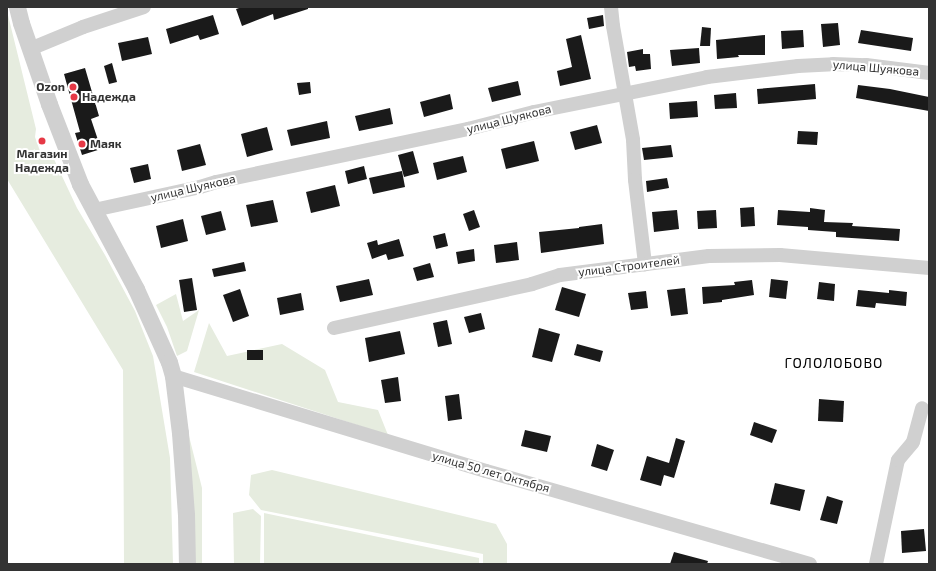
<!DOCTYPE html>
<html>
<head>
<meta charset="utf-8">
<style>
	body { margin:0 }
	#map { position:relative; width:936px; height:571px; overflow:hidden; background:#fff; font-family:"Exo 2",sans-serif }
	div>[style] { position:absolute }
	.green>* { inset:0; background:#e6ecdf }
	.building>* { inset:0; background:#1a1a1a }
	.minor>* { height:14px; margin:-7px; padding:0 7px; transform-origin:7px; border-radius:7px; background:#d0d0d0 }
	.tertiary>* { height:17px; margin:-8.5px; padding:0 8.5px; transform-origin:8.5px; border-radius:8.5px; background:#d0d0d0 }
	.dots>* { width:11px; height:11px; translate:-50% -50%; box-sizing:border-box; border:2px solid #fff; border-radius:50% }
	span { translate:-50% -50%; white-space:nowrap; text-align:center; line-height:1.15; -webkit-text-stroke:4px #fff; paint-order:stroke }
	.street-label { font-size:12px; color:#333 }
	.poi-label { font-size:12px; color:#333; font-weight:700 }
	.right { translate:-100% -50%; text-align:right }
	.left { translate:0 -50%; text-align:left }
	.quarter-label { font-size:14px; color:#000; letter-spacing:1px }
	.frame { position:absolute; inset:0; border:8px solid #333; pointer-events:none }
</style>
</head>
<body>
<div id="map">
	<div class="green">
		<i style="clip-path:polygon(7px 11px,36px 129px,35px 137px,40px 151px,53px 157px,77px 208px,105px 255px,135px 311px,153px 356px,170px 458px,173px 564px,124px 564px,123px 370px,7px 179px)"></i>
		<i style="clip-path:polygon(176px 294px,183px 321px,199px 310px,187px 351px,177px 356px,167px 327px,156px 305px)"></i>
		<i style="clip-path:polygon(209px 323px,227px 356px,282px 344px,325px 370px,338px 402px,378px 410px,388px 435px,194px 372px)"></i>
		<i style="clip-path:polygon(188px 432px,202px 488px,202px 564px,190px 564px)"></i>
		<i style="clip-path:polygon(272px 470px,496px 524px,507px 544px,507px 564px,483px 564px,483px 554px,261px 510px,249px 495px,251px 475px)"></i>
		<i style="clip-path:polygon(253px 509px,261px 516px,260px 564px,234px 564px,233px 513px)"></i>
		<i style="clip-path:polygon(264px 513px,479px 558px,479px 564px,264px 564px)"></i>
	</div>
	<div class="building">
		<i style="clip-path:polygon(242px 7px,308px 7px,308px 9px,274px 20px,273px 14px,242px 26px,236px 9px)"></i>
		<i style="clip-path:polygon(213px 15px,219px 34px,200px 40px,198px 35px,170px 44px,166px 29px)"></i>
		<i style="clip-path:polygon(603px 15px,604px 26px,589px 29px,587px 18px)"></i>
		<i style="clip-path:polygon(838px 23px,840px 45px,823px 47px,821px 24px)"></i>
		<i style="clip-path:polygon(702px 27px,711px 28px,710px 46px,700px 46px)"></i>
		<i style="clip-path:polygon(803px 30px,804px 47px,782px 49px,781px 31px)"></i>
		<i style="clip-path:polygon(861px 30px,913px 38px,911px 51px,858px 43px)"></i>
		<i style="clip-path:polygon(581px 35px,591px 79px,560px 86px,557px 71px,572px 67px,566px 39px)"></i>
		<i style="clip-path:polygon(765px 35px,765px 55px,738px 55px,739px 57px,717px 59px,716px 40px)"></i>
		<i style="clip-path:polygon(148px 37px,152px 54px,122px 61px,118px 43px)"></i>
		<i style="clip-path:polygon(699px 48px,700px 63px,672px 66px,670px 50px)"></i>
		<i style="clip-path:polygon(643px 49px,643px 54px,650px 54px,651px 69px,636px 71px,635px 66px,629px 67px,627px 52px)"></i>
		<i style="clip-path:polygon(112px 63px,117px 82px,109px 84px,104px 66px)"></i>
		<i style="clip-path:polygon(85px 68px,99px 116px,91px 119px,101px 149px,82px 155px,75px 133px,80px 132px,64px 74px)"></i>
		<i style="clip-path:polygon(518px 81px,521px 95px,492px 102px,488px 88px)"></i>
		<i style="clip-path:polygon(310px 82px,311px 93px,299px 95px,297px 83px)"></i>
		<i style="clip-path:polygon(815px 84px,816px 99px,758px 104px,757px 89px)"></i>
		<i style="clip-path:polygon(858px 85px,890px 89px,929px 97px,929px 111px,856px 98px)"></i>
		<i style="clip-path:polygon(736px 93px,737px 108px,715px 109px,714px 95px)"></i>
		<i style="clip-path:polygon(450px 94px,453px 109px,424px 117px,420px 102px)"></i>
		<i style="clip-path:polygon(697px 101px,698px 117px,670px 119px,669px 103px)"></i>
		<i style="clip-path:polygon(390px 108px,393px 124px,359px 131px,355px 116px)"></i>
		<i style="clip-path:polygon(327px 121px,330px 138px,291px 146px,287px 130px)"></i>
		<i style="clip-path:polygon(597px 125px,602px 143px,575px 150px,570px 132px)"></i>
		<i style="clip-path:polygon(267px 127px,273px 150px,247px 157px,241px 134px)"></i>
		<i style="clip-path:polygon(798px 131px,818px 132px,817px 145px,797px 144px)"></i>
		<i style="clip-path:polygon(534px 141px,539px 161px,506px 169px,501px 149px)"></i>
		<i style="clip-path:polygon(200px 144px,206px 165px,182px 171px,177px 150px)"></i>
		<i style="clip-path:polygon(671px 145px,673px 157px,644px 160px,642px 148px)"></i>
		<i style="clip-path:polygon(413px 151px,419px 173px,404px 177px,398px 155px)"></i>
		<i style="clip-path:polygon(463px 156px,467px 172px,437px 180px,433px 163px)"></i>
		<i style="clip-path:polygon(148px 164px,151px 179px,134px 183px,130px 168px)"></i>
		<i style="clip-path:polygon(364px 166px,367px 179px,348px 184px,345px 171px)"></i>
		<i style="clip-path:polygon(402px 171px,405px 187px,373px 194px,369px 178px)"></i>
		<i style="clip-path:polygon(667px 178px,669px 188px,647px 192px,646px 181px)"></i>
		<i style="clip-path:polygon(335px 185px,340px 206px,311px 213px,306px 192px)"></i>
		<i style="clip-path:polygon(273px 200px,278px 222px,251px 227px,246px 205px)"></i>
		<i style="clip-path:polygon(754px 207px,755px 226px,741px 227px,740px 208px)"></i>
		<i style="clip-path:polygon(810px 208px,825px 210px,824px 222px,853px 223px,852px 226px,900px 229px,899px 241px,836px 237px,836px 232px,808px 230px,808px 227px,777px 225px,778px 210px,810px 212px)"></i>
		<i style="clip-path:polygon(474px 210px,480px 227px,469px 231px,463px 214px)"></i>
		<i style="clip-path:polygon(677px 210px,679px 229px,654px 232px,652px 212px)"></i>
		<i style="clip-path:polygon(716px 210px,717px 228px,698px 229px,697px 211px)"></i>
		<i style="clip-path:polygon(221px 211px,226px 230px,206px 235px,201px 216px)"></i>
		<i style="clip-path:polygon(183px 219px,188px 241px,161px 248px,156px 226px)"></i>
		<i style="clip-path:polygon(602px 224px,604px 244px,541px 253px,539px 232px,579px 228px,579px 227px)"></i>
		<i style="clip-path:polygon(445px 233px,448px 246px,436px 249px,433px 236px)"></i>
		<i style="clip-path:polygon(399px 239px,404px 256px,388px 260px,386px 254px,372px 259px,367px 243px,377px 240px,378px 245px)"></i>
		<i style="clip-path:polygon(517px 242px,519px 260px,496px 263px,494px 245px)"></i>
		<i style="clip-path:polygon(474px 249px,475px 261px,458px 264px,456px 252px)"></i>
		<i style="clip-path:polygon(244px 262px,246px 271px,214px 277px,212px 269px)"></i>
		<i style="clip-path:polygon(430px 263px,434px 277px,417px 281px,413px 268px)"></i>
		<i style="clip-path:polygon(192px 278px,197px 310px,184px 312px,179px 280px)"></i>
		<i style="clip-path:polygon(369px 279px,373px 295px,340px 302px,336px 286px)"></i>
		<i style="clip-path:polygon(771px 279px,788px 281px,786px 299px,769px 297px)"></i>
		<i style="clip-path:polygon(752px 280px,754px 295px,722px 300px,722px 302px,703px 304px,702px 287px,735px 285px,734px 282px)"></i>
		<i style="clip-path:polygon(819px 282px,835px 284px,834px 301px,817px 299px)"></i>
		<i style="clip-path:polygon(562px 287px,586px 294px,579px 317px,555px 310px)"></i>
		<i style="clip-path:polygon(685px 288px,688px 314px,671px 316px,667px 290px)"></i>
		<i style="clip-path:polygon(240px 289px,249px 316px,233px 322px,223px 295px)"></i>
		<i style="clip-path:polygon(858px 290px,889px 293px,889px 290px,907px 292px,906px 306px,876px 303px,875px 308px,856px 306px)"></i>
		<i style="clip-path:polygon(646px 291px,648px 308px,631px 310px,628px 293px)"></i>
		<i style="clip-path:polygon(301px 293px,304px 310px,280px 315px,277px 298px)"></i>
		<i style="clip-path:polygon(481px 313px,485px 329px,469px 333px,464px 317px)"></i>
		<i style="clip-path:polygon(447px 320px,452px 344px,438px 347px,433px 323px)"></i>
		<i style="clip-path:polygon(539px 328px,560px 334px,552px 362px,532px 357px)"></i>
		<i style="clip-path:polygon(400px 331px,405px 354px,369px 362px,365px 338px)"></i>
		<i style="clip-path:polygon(577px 344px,603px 351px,600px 362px,574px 355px)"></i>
		<i style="clip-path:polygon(247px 350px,263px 350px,263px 360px,247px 360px)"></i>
		<i style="clip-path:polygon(398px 377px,401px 401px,385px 403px,381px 380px)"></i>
		<i style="clip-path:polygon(459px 394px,462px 419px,448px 421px,445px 396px)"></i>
		<i style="clip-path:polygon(819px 399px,844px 401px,843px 422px,818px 421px)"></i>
		<i style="clip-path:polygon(754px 422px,777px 430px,772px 443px,750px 435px)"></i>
		<i style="clip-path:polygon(525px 430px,551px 436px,547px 452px,521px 446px)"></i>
		<i style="clip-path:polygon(676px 438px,685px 441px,674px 478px,664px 475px,661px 486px,640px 480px,647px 456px,669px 463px)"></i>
		<i style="clip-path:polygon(597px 444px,614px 450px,607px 471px,591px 466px)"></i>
		<i style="clip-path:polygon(775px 483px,805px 490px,800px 511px,770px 504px)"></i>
		<i style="clip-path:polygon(827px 496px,843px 501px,837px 524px,820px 520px)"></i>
		<i style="clip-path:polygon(924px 529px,926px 551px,902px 553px,901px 531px)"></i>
		<i style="clip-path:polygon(674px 552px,708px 561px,707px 564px,670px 564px)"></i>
	</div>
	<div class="minor">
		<i style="left:611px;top:7px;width:19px;rotate:84deg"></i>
		<i style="left:613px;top:26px;width:116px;rotate:80deg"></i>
		<i style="left:633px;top:140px;width:40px;rotate:87.1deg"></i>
		<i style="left:635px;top:180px;width:85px;rotate:83.2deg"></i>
		<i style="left:30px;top:49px;width:57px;rotate:-22.5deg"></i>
		<i style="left:83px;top:27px;width:64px;rotate:-18.2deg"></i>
		<i style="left:94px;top:210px;width:108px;rotate:-12.2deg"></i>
		<i style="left:200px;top:187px;width:17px;rotate:-17deg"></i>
		<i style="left:216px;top:182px;width:258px;rotate:-11.9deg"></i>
		<i style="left:468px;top:129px;width:68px;rotate:-14.4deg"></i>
		<i style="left:534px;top:112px;width:177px;rotate:-11.4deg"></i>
		<i style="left:707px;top:77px;width:92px;rotate:-6.9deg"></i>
		<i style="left:798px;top:66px;width:35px;rotate:-3deg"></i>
		<i style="left:833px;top:64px;width:33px;rotate:2deg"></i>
		<i style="left:866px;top:65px;width:64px;rotate:7.2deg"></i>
		<i style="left:334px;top:328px;width:203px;rotate:-12.5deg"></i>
		<i style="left:532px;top:284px;width:29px;rotate:-18deg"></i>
		<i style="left:560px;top:275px;width:150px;rotate:-7.3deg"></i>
		<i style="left:709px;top:256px;width:71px;rotate:-0.8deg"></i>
		<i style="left:780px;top:255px;width:150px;rotate:5deg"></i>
		<i style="left:173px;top:376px;width:327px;rotate:16.9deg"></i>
		<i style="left:486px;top:471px;width:337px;rotate:16deg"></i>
		<i style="left:876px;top:564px;width:106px;rotate:-78.1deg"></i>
		<i style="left:898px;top:460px;width:23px;rotate:-50deg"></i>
		<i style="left:913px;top:442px;width:35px;rotate:-75deg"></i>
	</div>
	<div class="tertiary">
		<i style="left:17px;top:7px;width:16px;rotate:76deg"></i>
		<i style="left:21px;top:23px;width:86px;rotate:70.9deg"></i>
		<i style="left:49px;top:104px;width:86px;rotate:68.8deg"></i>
		<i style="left:80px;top:184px;width:119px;rotate:61.9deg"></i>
		<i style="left:136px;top:289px;width:80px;rotate:65.7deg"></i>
		<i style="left:169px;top:362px;width:15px;rotate:74deg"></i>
		<i style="left:173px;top:376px;width:57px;rotate:83deg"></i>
		<i style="left:180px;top:433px;width:81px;rotate:85.8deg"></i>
		<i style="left:186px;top:514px;width:50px;rotate:88.9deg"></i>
	</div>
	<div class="dots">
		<i style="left:73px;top:87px;background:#e63946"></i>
		<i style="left:74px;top:97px;background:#e63946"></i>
		<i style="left:42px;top:141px;background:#e63946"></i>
		<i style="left:82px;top:144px;background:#e63946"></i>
	</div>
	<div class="street-label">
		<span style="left:876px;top:68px;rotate:5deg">улица Шуякова</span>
		<span style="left:509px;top:119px;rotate:-14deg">улица Шуякова</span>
		<span style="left:193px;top:188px;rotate:-13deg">улица Шуякова</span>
		<span style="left:629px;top:266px;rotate:-7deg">улица Строителей</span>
		<span style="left:491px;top:472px;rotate:16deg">улица 50 лет Октября</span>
	</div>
	<div class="poi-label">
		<span class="right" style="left:65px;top:87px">Ozon</span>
		<span class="left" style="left:82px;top:97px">Надежда</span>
		<span class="left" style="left:90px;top:144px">Маяк</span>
		<span style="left:42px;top:161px">Магазин<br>Надежда</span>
	</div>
	<div class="quarter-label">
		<span style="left:834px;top:363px">ГОЛОЛОБОВО</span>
	</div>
	<div class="frame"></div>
</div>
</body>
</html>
